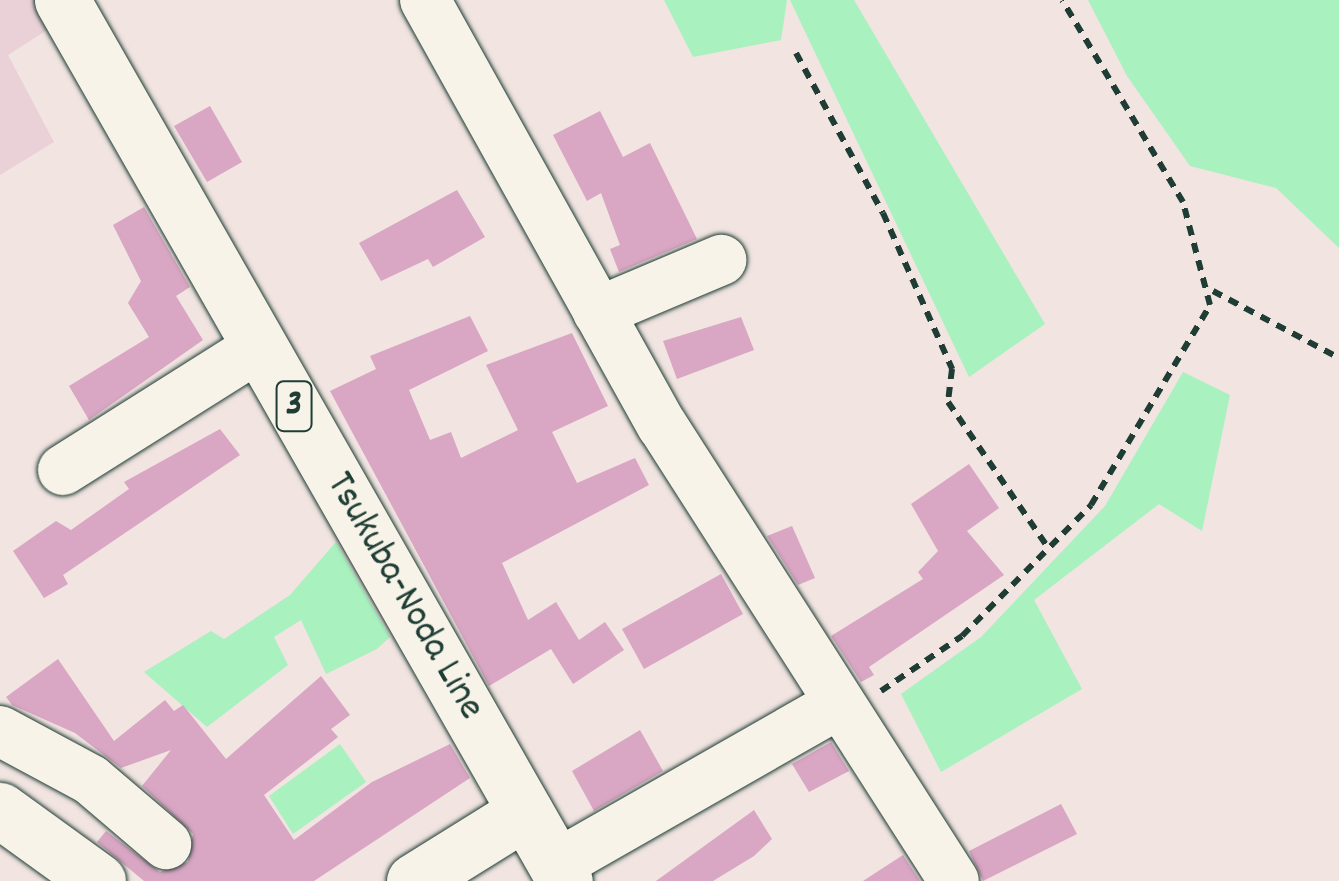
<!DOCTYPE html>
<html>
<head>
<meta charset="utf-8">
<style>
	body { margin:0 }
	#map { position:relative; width:1339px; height:881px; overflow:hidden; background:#f1e4e1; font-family:Dekko,sans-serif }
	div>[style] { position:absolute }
	.built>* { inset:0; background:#ead1d8 }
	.green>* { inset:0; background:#a9f1bf }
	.building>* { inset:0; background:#d9a6c3 }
	.path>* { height:6px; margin-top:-3px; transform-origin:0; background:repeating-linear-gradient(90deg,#1f3d34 0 10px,transparent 0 18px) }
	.roads { filter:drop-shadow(0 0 2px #1f3d34) drop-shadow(0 0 2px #1f3d34) }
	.minor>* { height:50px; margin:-25px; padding:0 25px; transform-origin:25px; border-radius:25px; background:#f7f3e8 }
	.major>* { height:55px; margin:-27.5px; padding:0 27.5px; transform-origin:27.5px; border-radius:27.5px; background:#f7f3e8 }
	span { translate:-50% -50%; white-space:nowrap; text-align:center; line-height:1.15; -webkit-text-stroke:8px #f7f3e8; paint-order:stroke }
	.shield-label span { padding:2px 8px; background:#f7f3e8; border:2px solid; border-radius:8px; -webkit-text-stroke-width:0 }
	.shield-label { font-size:38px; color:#1f3d34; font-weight:700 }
	.street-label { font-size:40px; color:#1f3d34 }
</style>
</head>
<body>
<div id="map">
	<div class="built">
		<i style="clip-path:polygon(0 0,40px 0,55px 25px,8px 55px,54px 142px,0 175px)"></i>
	</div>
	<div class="green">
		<i style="clip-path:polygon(664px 0,787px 0,781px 40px,693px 57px)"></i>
		<i style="clip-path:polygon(790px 0,854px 0,1045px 324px,969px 377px)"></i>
		<i style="clip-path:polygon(1088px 0,1339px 0,1339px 248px,1276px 188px,1190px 166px,1127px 76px)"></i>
		<i style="clip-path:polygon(1183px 372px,1230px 395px,1202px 531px,1159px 504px,1034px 600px,1082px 689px,941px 772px,901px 694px,981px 637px,1105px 506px)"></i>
		<i style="clip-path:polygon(336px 542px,390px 637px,377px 649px,326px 674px,301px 620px,274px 637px,288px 665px,207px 727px,144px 672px,211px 631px,224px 639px,290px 595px)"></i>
		<i style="clip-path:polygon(340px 744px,366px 782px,293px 834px,269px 796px)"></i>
	</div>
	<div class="building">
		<i style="clip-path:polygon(210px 106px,242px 162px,207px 182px,174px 126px)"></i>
		<i style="clip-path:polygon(600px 111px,623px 157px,650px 143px,697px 239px,619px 272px,610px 249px,620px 245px,601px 193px,587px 201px,553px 135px)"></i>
		<i style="clip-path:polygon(457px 190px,485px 237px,433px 267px,428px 259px,381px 281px,359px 243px)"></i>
		<i style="clip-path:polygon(144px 207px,190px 287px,176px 296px,203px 340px,89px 420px,69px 386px,149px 337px,128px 303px,141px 281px,113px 225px)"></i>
		<i style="clip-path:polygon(470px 316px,488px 351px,409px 390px,430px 440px,451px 432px,461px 458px,518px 430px,486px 365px,572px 333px,608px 406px,552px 432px,577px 483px,635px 458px,649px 485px,502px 563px,528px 620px,556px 602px,579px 640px,605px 622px,624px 650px,573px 684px,551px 649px,489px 686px,330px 391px,376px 369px,370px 356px)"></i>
		<i style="clip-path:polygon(741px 317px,754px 350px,677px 379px,663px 341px)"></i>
		<i style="clip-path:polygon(220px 429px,240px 455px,63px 575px,68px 584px,44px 598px,13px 551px,56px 521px,71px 530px,129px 489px,124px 482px)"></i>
		<i style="clip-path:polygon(969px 464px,999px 508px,967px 531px,1004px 575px,869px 667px,874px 675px,861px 682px,831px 636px,923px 579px,918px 572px,938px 551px,911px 504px)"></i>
		<i style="clip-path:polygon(792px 526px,815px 578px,798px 585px,767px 536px)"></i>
		<i style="clip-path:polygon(721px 574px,743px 614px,644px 669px,622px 629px)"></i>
		<i style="clip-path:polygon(58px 659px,114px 741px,165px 700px,174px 711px,183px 705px,226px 759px,321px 676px,350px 715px,331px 729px,338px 737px,264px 795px,294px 840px,372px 782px,450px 744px,470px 778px,314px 881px,144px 881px,97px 842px,106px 831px,160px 872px,188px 862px,193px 834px,142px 786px,171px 750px,121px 768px,75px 733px,12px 705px,6px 697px)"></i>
		<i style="clip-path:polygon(640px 730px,663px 771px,594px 811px,572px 771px)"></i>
		<i style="clip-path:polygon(831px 742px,849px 771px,809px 792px,792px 764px)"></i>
		<i style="clip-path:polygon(1061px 804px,1077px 834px,983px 881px,969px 851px)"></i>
		<i style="clip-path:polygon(754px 810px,772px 839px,754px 856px,713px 881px,656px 881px)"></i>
		<i style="clip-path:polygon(903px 855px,920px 881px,863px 881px)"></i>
	</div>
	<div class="path">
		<i style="left:796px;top:53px;width:182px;rotate:61.5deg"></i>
		<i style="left:883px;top:213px;width:171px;rotate:66.1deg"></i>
		<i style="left:952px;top:369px;width:33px;rotate:97deg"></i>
		<i style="left:948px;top:402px;width:178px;rotate:55.5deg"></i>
		<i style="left:1213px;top:291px;width:143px;rotate:28deg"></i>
		<i style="left:881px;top:691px;width:98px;rotate:-34.2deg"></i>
		<i style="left:962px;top:636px;width:184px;rotate:-45.4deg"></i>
		<i style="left:1091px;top:505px;width:233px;rotate:-59.2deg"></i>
		<i style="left:1210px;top:305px;width:106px;rotate:-104.7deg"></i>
		<i style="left:1183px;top:202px;width:235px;rotate:-120.9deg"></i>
	</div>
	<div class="roads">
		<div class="minor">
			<i style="left:425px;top:0;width:487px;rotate:60.9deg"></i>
			<i style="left:662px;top:425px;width:541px;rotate:57.37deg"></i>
			<i style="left:598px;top:312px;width:134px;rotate:-22.9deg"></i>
			<i style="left:63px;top:470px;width:233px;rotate:-32.2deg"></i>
			<i style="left:0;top:731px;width:103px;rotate:28.3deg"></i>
			<i style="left:91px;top:780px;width:99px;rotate:40.5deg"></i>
			<i style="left:556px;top:865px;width:323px;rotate:-29.7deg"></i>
		</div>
		<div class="major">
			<i style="left:62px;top:0;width:1014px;rotate:60.28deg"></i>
			<i style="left:0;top:810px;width:121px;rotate:35.9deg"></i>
			<i style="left:414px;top:881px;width:131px;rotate:-31.9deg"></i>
		</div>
	</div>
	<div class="shield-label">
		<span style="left:294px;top:406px">3</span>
	</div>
	<div class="street-label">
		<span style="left:403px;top:597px;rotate:60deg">Tsukuba-Noda Line</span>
	</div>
</div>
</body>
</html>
